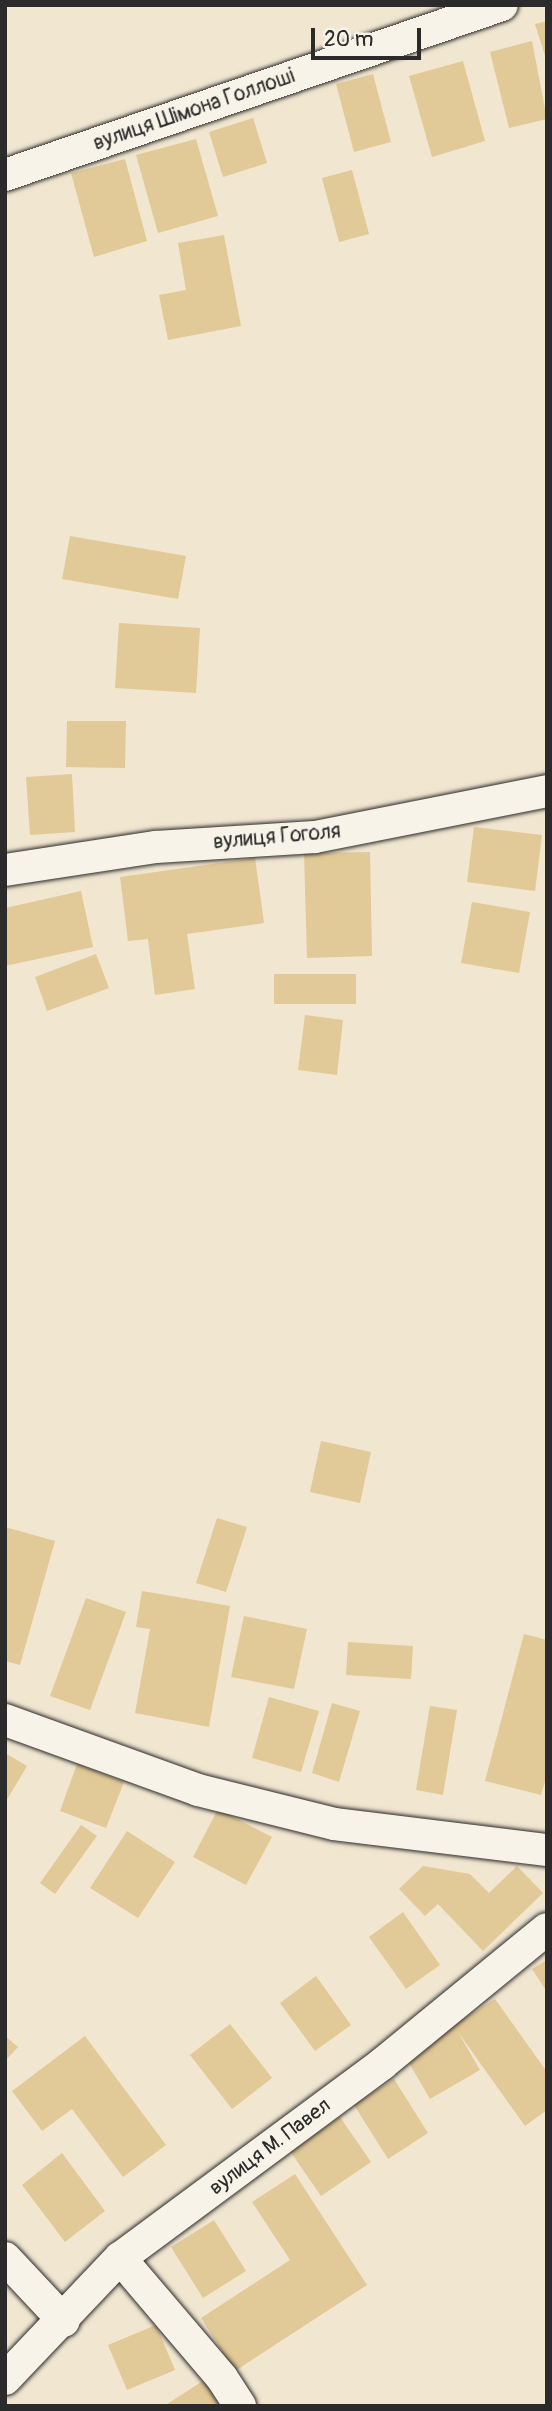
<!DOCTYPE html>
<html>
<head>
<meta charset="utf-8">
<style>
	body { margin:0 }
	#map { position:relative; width:552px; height:2411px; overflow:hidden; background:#f1e6d0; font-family:Pangolin,sans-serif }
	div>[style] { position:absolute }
	.building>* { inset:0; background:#e2c998 }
	.roads { filter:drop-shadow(0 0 2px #2b2b2b) drop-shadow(0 0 2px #2b2b2b) }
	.minor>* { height:32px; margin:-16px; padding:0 16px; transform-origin:16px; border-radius:16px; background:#f7f3e8 }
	span { translate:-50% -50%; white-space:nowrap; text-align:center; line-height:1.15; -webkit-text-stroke:5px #f7f3e8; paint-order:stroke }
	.street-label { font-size:21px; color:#2b2b2b }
	.frame { position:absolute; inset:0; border:7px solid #2b2b2b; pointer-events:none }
	.scale { position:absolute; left:311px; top:28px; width:110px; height:32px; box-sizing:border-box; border:4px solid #2b2b2b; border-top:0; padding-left:9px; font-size:21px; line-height:24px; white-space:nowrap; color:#2b2b2b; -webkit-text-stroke:5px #f7f3e8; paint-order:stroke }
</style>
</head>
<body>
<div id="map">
	<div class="building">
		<i style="clip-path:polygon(547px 21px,547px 59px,546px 59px,535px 24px)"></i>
		<i style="clip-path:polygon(532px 41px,547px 119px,509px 128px,490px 52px)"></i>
		<i style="clip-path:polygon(463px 61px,485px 141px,432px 157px,409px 76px)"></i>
		<i style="clip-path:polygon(373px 74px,391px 142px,354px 152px,336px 84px)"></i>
		<i style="clip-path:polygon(253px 118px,267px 163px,223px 177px,209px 132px)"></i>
		<i style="clip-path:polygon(196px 139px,218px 216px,158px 233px,136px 155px)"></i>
		<i style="clip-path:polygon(125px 159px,147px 241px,94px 257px,71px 173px)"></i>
		<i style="clip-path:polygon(352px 170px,369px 234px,339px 242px,322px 178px)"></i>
		<i style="clip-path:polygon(224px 235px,241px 326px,168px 340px,159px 295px,186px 290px,178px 243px)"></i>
		<i style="clip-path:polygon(70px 536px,186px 556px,178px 599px,62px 579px)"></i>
		<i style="clip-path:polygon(119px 623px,200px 628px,196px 693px,115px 688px)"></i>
		<i style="clip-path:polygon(67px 721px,126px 721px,125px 768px,66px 767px)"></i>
		<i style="clip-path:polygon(72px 774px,75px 832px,30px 835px,26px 777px)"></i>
		<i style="clip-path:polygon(474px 827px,542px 835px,535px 891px,467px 882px)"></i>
		<i style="clip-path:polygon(370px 852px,372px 956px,307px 958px,304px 853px)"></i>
		<i style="clip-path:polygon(255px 858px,264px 923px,187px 934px,195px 989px,155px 995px,148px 939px,128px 941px,120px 877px)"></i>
		<i style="clip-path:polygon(81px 891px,93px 947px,5px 966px,5px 908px)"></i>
		<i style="clip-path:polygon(472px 902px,530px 912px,519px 973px,461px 963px)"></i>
		<i style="clip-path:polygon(96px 954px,109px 988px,47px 1011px,35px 977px)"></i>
		<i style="clip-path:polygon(274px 974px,356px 974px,356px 1004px,274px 1004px)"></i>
		<i style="clip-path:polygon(305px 1015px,343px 1020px,337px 1075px,298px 1070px)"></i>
		<i style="clip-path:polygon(321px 1441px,371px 1452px,360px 1503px,310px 1492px)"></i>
		<i style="clip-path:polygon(217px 1518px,247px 1527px,226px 1592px,196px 1583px)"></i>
		<i style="clip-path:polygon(5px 1527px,55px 1541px,20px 1665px,5px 1661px)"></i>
		<i style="clip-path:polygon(142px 1591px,230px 1606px,209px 1727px,135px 1713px,150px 1629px,136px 1627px)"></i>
		<i style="clip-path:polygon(86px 1598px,126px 1612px,90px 1710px,50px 1696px)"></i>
		<i style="clip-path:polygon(244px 1616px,307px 1629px,294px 1689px,231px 1677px)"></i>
		<i style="clip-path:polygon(524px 1634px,547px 1640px,547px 1775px,541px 1795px,485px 1781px)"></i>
		<i style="clip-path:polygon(348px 1642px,413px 1646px,411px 1679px,346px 1675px)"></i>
		<i style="clip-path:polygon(269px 1697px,319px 1711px,301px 1772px,252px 1758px)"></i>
		<i style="clip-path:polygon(332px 1703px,360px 1711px,339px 1782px,312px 1773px)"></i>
		<i style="clip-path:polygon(430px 1706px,457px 1710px,443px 1795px,416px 1790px)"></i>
		<i style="clip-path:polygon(5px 1753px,27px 1766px,5px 1803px)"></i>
		<i style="clip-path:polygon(77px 1764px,124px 1782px,106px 1828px,60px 1811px)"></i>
		<i style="clip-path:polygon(218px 1809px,272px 1837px,246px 1885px,193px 1857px)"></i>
		<i style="clip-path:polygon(81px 1825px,97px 1836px,55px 1894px,40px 1883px)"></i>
		<i style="clip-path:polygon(127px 1831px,175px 1862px,138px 1918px,90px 1888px)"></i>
		<i style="clip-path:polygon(423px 1866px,470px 1874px,489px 1893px,517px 1866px,543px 1893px,483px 1951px,438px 1904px,425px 1916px,399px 1889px)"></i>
		<i style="clip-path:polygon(403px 1912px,440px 1965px,406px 1989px,369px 1937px)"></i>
		<i style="clip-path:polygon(547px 1960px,547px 1992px,532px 1969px)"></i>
		<i style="clip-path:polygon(316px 1976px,351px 2025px,315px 2051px,280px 2003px)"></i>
		<i style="clip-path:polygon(495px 1999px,547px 2072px,547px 2110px,525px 2126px,458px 2032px,480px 2070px,430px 2099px,405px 2056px)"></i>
		<i style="clip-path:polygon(230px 2024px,272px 2078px,232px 2109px,190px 2055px)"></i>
		<i style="clip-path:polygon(5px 2036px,18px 2047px,5px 2061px)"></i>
		<i style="clip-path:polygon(85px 2036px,166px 2145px,123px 2177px,72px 2109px,42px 2131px,12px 2091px)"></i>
		<i style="clip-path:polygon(394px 2079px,428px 2133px,388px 2159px,354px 2105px)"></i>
		<i style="clip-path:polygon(340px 2117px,371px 2162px,321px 2196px,290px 2151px)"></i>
		<i style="clip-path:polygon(62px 2153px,105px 2211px,65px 2242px,22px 2185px)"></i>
		<i style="clip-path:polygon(295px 2174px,367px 2285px,235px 2371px,201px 2318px,290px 2260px,252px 2202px)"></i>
		<i style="clip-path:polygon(214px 2220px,246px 2271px,203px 2298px,171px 2247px)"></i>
		<i style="clip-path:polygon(156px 2325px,175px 2370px,127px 2390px,108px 2345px)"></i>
		<i style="clip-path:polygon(206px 2379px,225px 2406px,168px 2406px,167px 2404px)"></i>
	</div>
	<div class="roads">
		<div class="minor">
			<i style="left:5px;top:175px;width:525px;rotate:-18.88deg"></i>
			<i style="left:5px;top:870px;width:153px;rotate:-8.7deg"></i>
			<i style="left:156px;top:847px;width:159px;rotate:-3.6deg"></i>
			<i style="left:315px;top:837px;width:237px;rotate:-11.2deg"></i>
			<i style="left:5px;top:1720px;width:205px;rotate:19.9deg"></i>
			<i style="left:198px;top:1790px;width:140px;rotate:14deg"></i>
			<i style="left:334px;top:1824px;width:215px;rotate:7deg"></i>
			<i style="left:5px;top:2258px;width:86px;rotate:46.9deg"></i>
			<i style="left:120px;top:2258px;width:157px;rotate:49.6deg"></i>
			<i style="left:222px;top:2378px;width:33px;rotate:57deg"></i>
			<i style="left:5px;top:2379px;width:167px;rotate:-46.5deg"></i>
			<i style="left:120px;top:2258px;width:326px;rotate:-36.5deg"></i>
			<i style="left:382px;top:2064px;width:213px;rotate:-39.3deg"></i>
		</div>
	</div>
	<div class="street-label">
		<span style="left:194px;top:110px;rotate:-19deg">вулиця Шімона Голлоші</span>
		<span style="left:277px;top:837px;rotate:-5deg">вулиця Гоголя</span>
		<span style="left:270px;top:2147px;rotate:-37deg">вулиця М. Павел</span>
	</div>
	<div class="frame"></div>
	<div class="scale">20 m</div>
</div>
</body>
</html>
